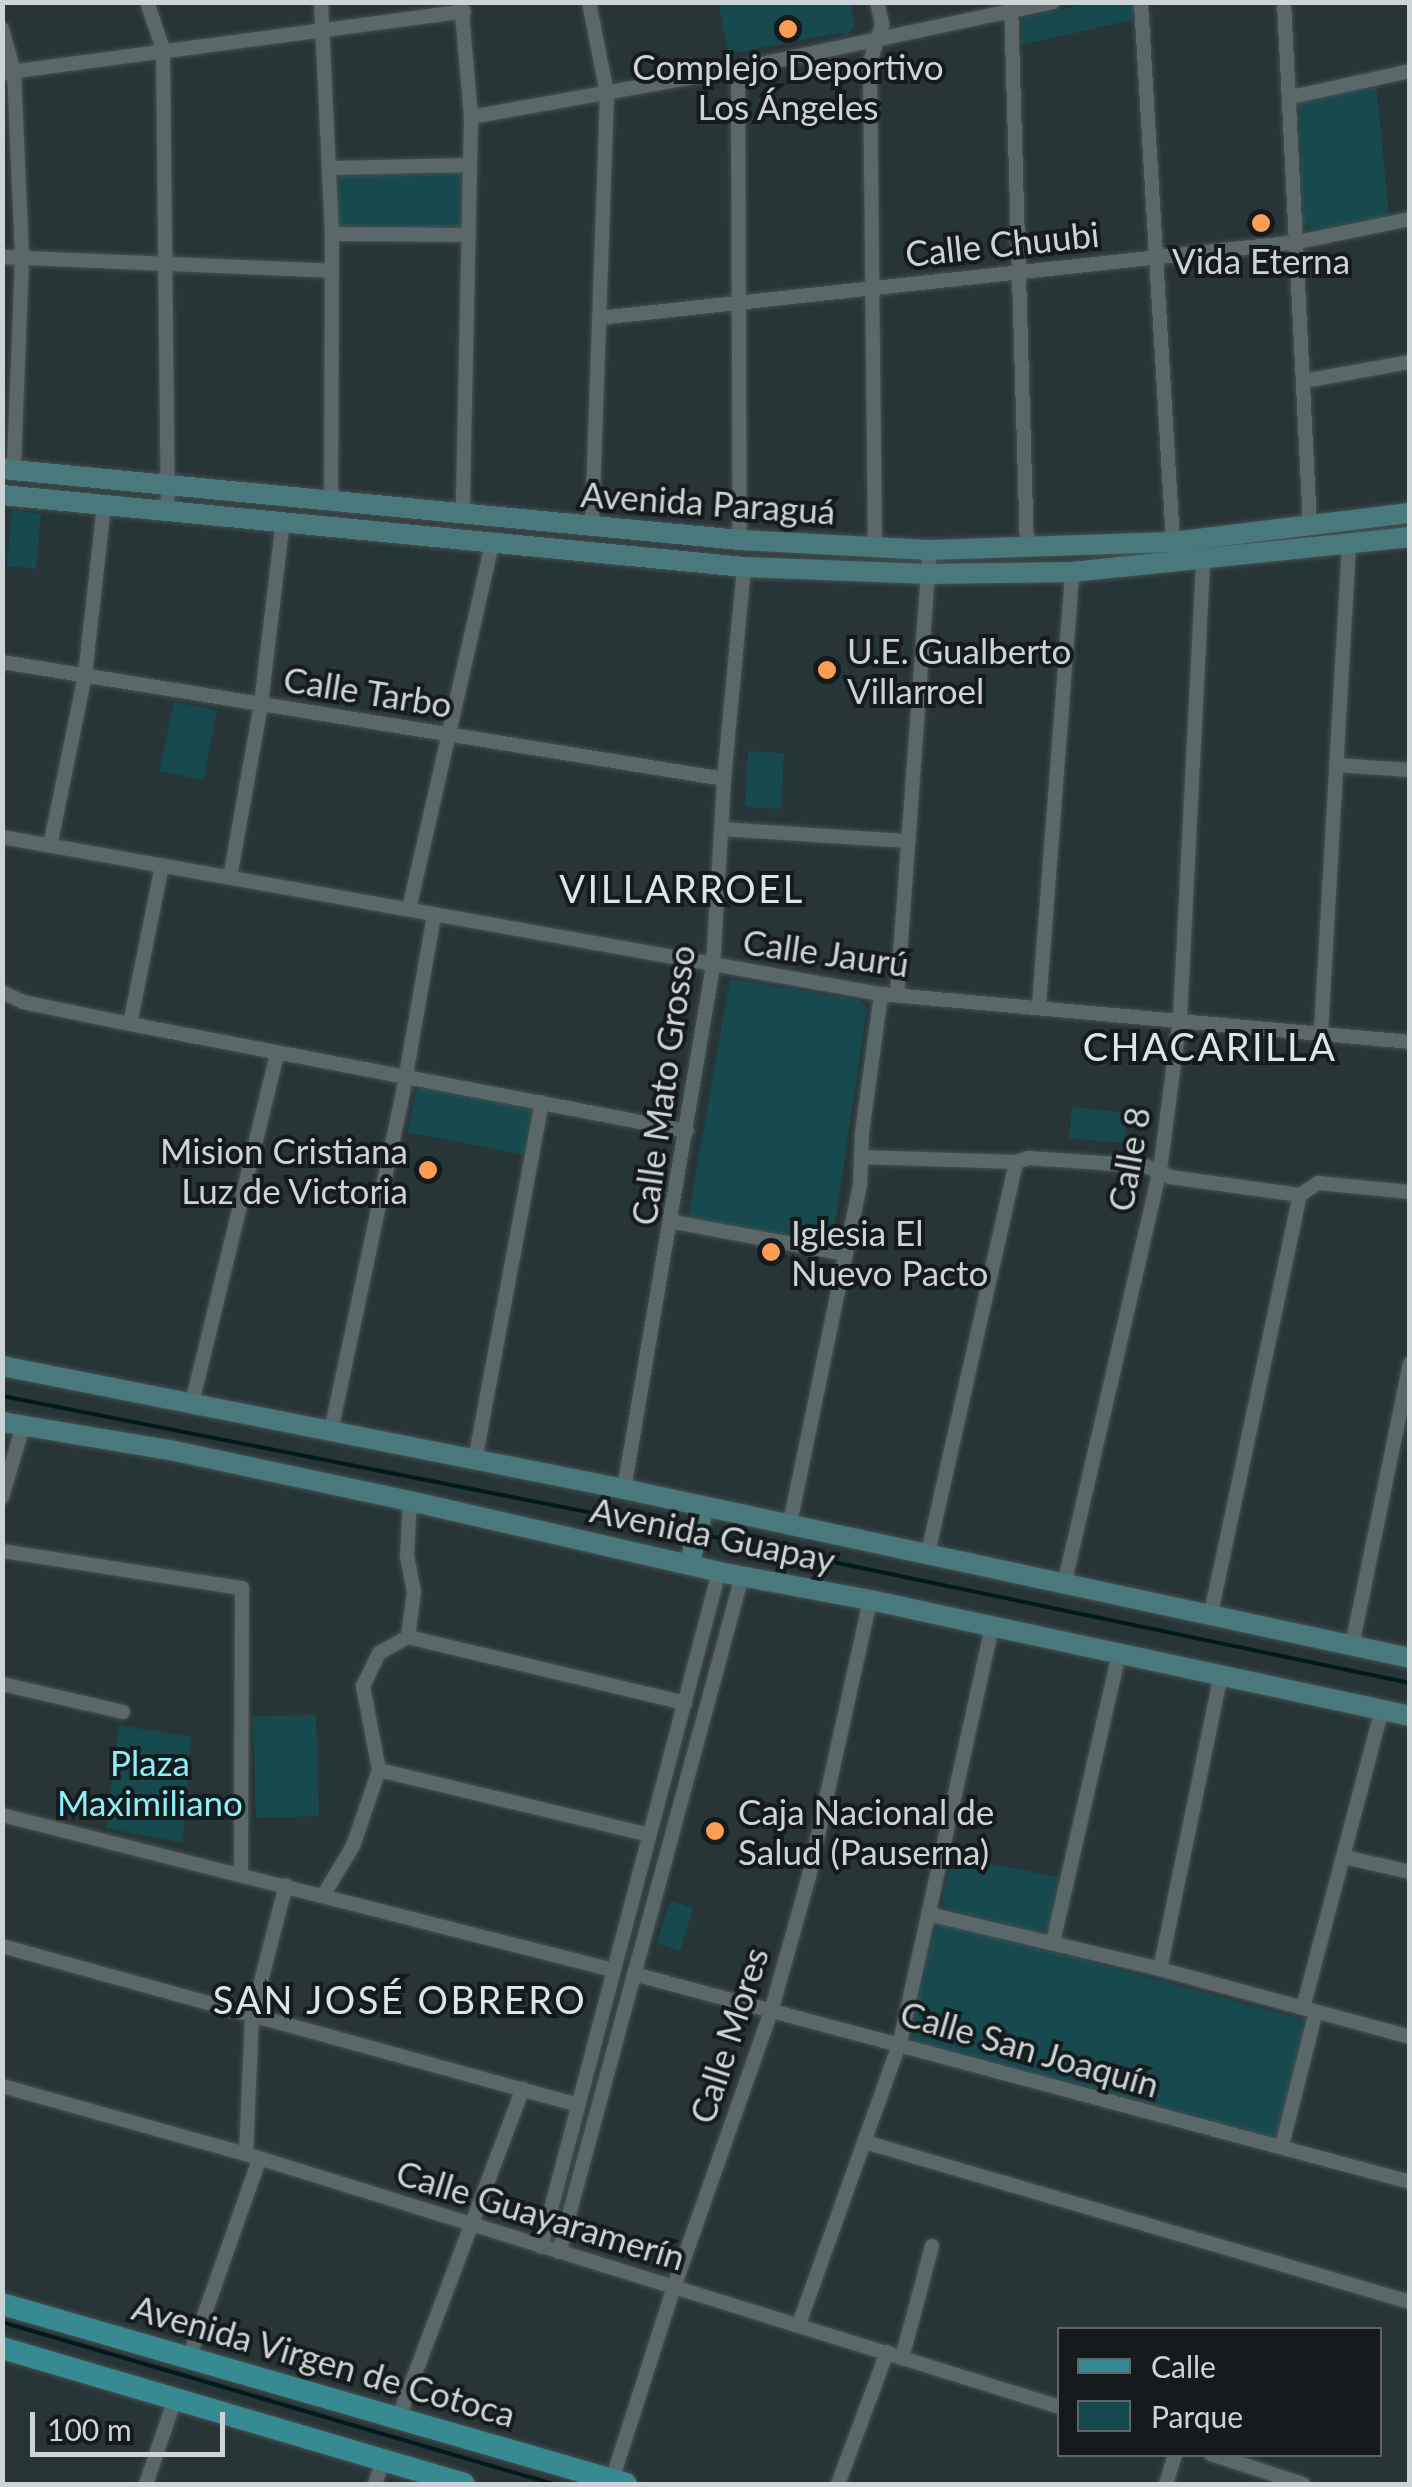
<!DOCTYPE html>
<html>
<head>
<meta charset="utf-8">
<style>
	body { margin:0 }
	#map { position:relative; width:1412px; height:2487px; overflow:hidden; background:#283536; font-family:Lato,sans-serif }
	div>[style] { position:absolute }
	.green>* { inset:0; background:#164a4f }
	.stream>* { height:4px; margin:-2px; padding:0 2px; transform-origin:2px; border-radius:2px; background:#001a1d }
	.roads { filter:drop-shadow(0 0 2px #455051) drop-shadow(0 0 2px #455051) }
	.street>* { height:14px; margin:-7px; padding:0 7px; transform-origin:7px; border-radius:7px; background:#5a6869 }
	.secondary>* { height:20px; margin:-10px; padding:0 10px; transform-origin:10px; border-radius:10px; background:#49797d }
	.primary>* { height:22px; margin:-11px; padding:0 11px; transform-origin:11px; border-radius:11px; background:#378a91 }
	.dots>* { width:28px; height:28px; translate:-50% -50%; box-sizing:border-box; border:5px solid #151b1c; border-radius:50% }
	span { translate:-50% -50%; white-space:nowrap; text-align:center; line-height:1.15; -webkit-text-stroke:8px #151b1c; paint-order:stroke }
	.poi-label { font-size:35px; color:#cdd4d5 }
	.left { translate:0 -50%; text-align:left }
	.right { translate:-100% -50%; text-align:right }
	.street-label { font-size:35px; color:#cdd4d5 }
	.park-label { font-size:35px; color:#8ceef8 }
	.neighbourhood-label { font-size:38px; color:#d8e8e9; letter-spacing:2.5px }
	.frame { position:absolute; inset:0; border:5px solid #cdd4d5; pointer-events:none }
	.legend { position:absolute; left:1057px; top:2327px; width:325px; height:130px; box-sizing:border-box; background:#151b1c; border:2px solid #5f6566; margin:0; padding:12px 18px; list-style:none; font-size:30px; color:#cdd4d5 }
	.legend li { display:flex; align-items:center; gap:20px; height:50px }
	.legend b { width:50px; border:2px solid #5f6566 }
	.scale { position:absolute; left:30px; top:2412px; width:195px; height:45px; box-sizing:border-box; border:5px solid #cdd4d5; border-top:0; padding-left:12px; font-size:30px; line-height:35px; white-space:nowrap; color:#cdd4d5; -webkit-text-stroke:8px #151b1c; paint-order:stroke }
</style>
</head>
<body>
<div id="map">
	<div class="green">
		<i style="clip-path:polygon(718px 3px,850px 3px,855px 25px,847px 35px,838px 33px,729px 54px)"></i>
		<i style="clip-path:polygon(1091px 3px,1135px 3px,1136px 19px,1021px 45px,1022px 18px)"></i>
		<i style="clip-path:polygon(1376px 83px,1389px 215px,1313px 230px,1303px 223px,1299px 102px)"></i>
		<i style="clip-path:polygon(465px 170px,463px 229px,338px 230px,338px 172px)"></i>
		<i style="clip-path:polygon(12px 510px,41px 514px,36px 569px,7px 566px)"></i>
		<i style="clip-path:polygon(174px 702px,217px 710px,203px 780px,159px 771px)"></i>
		<i style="clip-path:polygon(748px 751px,784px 753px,781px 809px,745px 807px)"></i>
		<i style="clip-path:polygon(730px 979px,859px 1000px,867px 1008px,833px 1237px,827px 1243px,693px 1220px,689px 1214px)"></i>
		<i style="clip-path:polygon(426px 1087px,526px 1105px,533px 1115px,526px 1155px,407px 1132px,416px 1091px)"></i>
		<i style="clip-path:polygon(1072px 1107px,1127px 1113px,1124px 1143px,1069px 1138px)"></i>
		<i style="clip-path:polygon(316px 1715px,319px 1816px,256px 1818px,253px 1716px)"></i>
		<i style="clip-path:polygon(119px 1725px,191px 1737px,183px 1843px,106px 1828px)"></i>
		<i style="clip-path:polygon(952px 1856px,1063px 1878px,1051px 1927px,1042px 1933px,946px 1909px,942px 1900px)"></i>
		<i style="clip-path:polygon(670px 1901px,693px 1908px,680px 1951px,657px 1943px)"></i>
		<i style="clip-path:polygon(947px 1923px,1305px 2020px,1279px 2138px,1274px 2141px,918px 2043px,909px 2032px,936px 1927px)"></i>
	</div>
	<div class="stream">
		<i style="left:2px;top:1396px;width:700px;rotate:11.2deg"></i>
		<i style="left:704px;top:1535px;width:721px;rotate:11.84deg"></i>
		<i style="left:2px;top:2322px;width:574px;rotate:16.38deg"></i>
	</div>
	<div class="roads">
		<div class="street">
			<i style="left:147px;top:2px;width:50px;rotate:71.2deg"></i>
			<i style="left:163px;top:49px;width:462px;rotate:89.4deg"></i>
			<i style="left:321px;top:2px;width:232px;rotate:87.3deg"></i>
			<i style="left:332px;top:234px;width:268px;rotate:90.2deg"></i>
			<i style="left:461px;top:2px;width:115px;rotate:85deg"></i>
			<i style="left:471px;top:117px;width:398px;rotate:91.2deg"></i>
			<i style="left:589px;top:2px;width:94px;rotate:78.9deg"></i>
			<i style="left:607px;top:94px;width:432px;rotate:92deg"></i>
			<i style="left:1141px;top:2px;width:541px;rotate:86.61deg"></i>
			<i style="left:1284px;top:2px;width:525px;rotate:87.16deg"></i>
			<i style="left:1011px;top:3px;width:546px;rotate:88.32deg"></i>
			<i style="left:2px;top:29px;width:45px;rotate:74.4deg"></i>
			<i style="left:14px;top:72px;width:186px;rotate:87.5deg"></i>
			<i style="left:22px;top:258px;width:213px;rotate:92.2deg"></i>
			<i style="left:738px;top:69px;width:471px;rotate:89.8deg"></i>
			<i style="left:2px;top:73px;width:466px;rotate:-7.6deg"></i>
			<i style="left:1291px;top:97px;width:122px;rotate:-12.3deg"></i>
			<i style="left:471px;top:117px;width:271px;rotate:-10.2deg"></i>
			<i style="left:738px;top:69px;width:322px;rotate:-12deg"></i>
			<i style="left:330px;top:168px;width:140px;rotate:-1.2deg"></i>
			<i style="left:332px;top:234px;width:137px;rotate:0.4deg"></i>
			<i style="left:2px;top:257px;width:330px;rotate:2.4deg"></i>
			<i style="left:599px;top:318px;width:703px;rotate:-6.21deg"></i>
			<i style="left:1298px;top:242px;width:114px;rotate:-11.6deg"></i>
			<i style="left:1304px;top:381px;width:108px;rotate:-10.2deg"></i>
			<i style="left:875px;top:546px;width:484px;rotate:-90.6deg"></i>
			<i style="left:870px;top:62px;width:40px;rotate:-72deg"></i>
			<i style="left:882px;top:24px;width:23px;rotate:-103deg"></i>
			<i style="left:2px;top:662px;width:731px;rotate:9.2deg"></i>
			<i style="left:1336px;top:765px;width:74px;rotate:3.9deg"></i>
			<i style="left:721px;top:829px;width:188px;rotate:3.7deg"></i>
			<i style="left:2px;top:837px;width:893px;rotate:10.13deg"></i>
			<i style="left:881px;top:994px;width:531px;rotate:5.18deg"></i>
			<i style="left:50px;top:846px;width:175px;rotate:-78.4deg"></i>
			<i style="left:85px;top:675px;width:171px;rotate:-83.6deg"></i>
			<i style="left:230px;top:877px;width:176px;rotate:-79.8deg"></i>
			<i style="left:261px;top:704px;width:186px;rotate:-83.2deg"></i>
			<i style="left:409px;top:909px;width:379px;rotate:-77.2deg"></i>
			<i style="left:2px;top:992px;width:23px;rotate:25deg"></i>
			<i style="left:23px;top:1002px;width:109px;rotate:11.6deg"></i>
			<i style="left:130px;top:1024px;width:567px;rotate:10.87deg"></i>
			<i style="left:897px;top:995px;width:446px;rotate:-85.8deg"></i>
			<i style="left:1039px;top:1005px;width:434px;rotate:-85.6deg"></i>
			<i style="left:130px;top:1024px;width:162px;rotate:-78.6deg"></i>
			<i style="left:1321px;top:1031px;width:486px;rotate:-86.7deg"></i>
			<i style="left:862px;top:1157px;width:154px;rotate:1.9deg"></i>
			<i style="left:1016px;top:1162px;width:13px;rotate:-18deg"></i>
			<i style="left:1028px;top:1158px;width:118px;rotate:3.9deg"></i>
			<i style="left:1146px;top:1166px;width:26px;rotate:25deg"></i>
			<i style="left:1170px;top:1177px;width:131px;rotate:7.9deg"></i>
			<i style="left:1300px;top:1195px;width:22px;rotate:-34deg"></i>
			<i style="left:1318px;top:1183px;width:92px;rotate:5.6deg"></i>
			<i style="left:673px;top:1222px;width:176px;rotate:10.5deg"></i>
			<i style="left:192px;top:1403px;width:359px;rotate:-76.3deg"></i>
			<i style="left:331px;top:1431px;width:335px;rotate:-78deg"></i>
			<i style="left:401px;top:1103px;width:191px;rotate:-80deg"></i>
			<i style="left:475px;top:1460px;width:364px;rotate:-79.4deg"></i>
			<i style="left:624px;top:1489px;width:531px;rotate:-80.34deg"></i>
			<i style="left:713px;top:966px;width:187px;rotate:-86.6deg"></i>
			<i style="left:724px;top:779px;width:213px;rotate:-84.6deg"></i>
			<i style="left:2px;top:1497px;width:74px;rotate:-73.5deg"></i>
			<i style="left:790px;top:1523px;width:345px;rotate:-78.3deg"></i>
			<i style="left:860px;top:1185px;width:52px;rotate:-87.8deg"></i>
			<i style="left:862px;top:1133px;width:140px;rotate:-82.2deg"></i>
			<i style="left:2px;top:1551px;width:243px;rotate:8.8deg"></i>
			<i style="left:242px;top:1588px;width:287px;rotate:90.2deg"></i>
			<i style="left:928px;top:1553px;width:401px;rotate:-77.3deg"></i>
			<i style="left:1065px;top:1581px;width:422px;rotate:-77deg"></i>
			<i style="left:1160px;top:1170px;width:153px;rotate:-82.5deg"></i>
			<i style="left:1180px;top:1018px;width:459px;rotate:-87.1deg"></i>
			<i style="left:1211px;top:1613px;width:427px;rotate:-78deg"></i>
			<i style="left:408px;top:1637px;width:285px;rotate:13.4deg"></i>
			<i style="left:1352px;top:1646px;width:288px;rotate:-78.4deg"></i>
			<i style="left:2px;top:1684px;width:124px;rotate:13deg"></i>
			<i style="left:379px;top:1770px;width:278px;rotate:13.5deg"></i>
			<i style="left:2px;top:1815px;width:630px;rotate:14.23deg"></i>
			<i style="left:1344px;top:1857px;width:68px;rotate:12.8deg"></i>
			<i style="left:324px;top:1894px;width:56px;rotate:-58.9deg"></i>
			<i style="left:353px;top:1846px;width:80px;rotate:-71.1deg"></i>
			<i style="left:379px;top:1770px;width:86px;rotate:-100.8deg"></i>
			<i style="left:363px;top:1686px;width:37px;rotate:-64deg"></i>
			<i style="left:379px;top:1653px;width:33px;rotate:-29deg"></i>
			<i style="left:408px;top:1637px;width:45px;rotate:-82.4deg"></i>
			<i style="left:414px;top:1592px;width:38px;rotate:-101deg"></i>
			<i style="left:407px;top:1555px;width:54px;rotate:-86.8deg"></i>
			<i style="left:928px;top:1914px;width:238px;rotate:13.3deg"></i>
			<i style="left:1160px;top:1969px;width:259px;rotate:15.2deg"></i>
			<i style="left:1053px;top:1942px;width:296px;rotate:-77.1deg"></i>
			<i style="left:2px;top:1946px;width:598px;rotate:15.43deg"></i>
			<i style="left:1160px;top:1969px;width:301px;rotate:-78.3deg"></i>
			<i style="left:634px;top:1974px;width:803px;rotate:15deg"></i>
			<i style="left:1303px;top:2008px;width:308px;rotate:-75.2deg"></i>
			<i style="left:2px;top:2086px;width:253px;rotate:15.6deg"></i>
			<i style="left:246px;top:2154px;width:852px;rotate:17.27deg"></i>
			<i style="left:865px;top:2142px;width:568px;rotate:16.36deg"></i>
			<i style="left:1282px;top:2145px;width:137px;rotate:-75.7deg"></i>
			<i style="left:246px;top:2154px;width:138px;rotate:-87.5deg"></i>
			<i style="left:252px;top:2016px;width:135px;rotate:-75.5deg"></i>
			<i style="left:541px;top:2247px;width:698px;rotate:-75.23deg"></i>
			<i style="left:559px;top:2252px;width:700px;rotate:-74.85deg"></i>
			<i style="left:799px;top:2324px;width:300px;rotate:-70.3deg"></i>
			<i style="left:900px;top:2042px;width:426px;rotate:-77.5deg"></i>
			<i style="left:189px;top:2358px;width:210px;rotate:-70.5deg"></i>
			<i style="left:902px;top:2358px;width:116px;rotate:-75deg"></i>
			<i style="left:398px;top:2419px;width:353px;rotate:-69.3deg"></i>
			<i style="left:1211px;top:2454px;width:97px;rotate:18.1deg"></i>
			<i style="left:612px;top:2480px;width:203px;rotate:-72.2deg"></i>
			<i style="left:674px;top:2287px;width:296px;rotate:-70.6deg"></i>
			<i style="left:772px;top:2008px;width:137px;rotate:-74.3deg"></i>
			<i style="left:809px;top:1876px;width:283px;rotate:-77.5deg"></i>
			<i style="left:146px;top:2484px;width:90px;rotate:-71.2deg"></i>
			<i style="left:375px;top:2484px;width:24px;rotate:-71deg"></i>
			<i style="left:838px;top:2484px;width:141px;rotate:-69.6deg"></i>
			<i style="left:1166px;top:2484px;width:31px;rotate:-73deg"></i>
		</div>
		<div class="secondary">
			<i style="left:2px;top:469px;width:741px;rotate:5.5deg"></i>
			<i style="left:740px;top:540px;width:190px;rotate:3deg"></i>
			<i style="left:930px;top:550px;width:243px;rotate:-1.9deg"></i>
			<i style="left:1173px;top:542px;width:239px;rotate:-7deg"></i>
			<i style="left:2px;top:495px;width:745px;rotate:5.54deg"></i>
			<i style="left:744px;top:567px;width:185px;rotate:2.2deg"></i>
			<i style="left:929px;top:574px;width:143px;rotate:-0.8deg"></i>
			<i style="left:1072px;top:572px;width:340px;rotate:-5.9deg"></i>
			<i style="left:2px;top:1366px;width:634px;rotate:11.19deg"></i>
			<i style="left:624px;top:1489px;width:804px;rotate:12.13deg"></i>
			<i style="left:2px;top:1422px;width:170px;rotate:9.5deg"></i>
			<i style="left:170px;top:1450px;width:245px;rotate:12deg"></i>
			<i style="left:410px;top:1501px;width:317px;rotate:12.9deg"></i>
			<i style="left:719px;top:1572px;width:154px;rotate:10.5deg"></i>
			<i style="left:870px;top:1600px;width:552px;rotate:12.12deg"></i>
			<i style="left:689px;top:1565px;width:60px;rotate:-75.5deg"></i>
		</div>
		<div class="primary">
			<i style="left:2px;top:2304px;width:649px;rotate:16.09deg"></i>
			<i style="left:2px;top:2348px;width:481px;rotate:16.4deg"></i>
		</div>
	</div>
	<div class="dots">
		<i style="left:788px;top:29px;background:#fd9c55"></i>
		<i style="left:1261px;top:223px;background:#fd9c55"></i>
		<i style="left:827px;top:670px;background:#fd9c55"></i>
		<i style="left:428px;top:1170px;background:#fd9c55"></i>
		<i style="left:771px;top:1252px;background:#fd9c55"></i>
		<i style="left:715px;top:1831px;background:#fd9c55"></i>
	</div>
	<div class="poi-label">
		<span style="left:788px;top:86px">Complejo Deportivo<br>Los Ángeles</span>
		<span style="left:1261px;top:260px">Vida Eterna</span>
		<span class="left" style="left:847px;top:670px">U.E. Gualberto<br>Villarroel</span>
		<span class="right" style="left:408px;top:1170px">Mision Cristiana<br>Luz de Victoria</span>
		<span class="left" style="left:791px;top:1252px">Iglesia El<br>Nuevo Pacto</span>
		<span class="left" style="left:738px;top:1831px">Caja Nacional de<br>Salud (Pauserna)</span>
	</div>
	<div class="street-label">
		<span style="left:1002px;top:243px;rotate:-6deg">Calle Chuubi</span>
		<span style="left:708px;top:502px;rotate:4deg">Avenida Paraguá</span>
		<span style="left:368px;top:691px;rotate:9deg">Calle Tarbo</span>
		<span style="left:826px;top:952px;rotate:8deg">Calle Jaurú</span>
		<span style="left:662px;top:1085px;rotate:-82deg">Calle Mato Grosso</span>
		<span style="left:1128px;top:1159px;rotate:-80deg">Calle 8</span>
		<span style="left:713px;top:1534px;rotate:12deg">Avenida Guapay</span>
		<span style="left:728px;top:2035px;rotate:-72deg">Calle Mores</span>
		<span style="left:1030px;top:2048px;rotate:16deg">Calle San Joaquín</span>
		<span style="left:541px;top:2214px;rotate:17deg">Calle Guayaramerín</span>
		<span style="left:324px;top:2360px;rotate:16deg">Avenida Virgen de Cotoca</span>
	</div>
	<div class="park-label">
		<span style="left:150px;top:1782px">Plaza<br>Maximiliano</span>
	</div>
	<div class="neighbourhood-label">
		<span style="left:682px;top:889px">VILLARROEL</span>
		<span style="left:1210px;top:1047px">CHACARILLA</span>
		<span style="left:400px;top:2000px">SAN JOSÉ OBRERO</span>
	</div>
	<div class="frame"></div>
	<ul class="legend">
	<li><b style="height:12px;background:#378a91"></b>Calle</li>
	<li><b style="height:28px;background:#164a4f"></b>Parque</li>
	</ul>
	<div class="scale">100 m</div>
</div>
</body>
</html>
